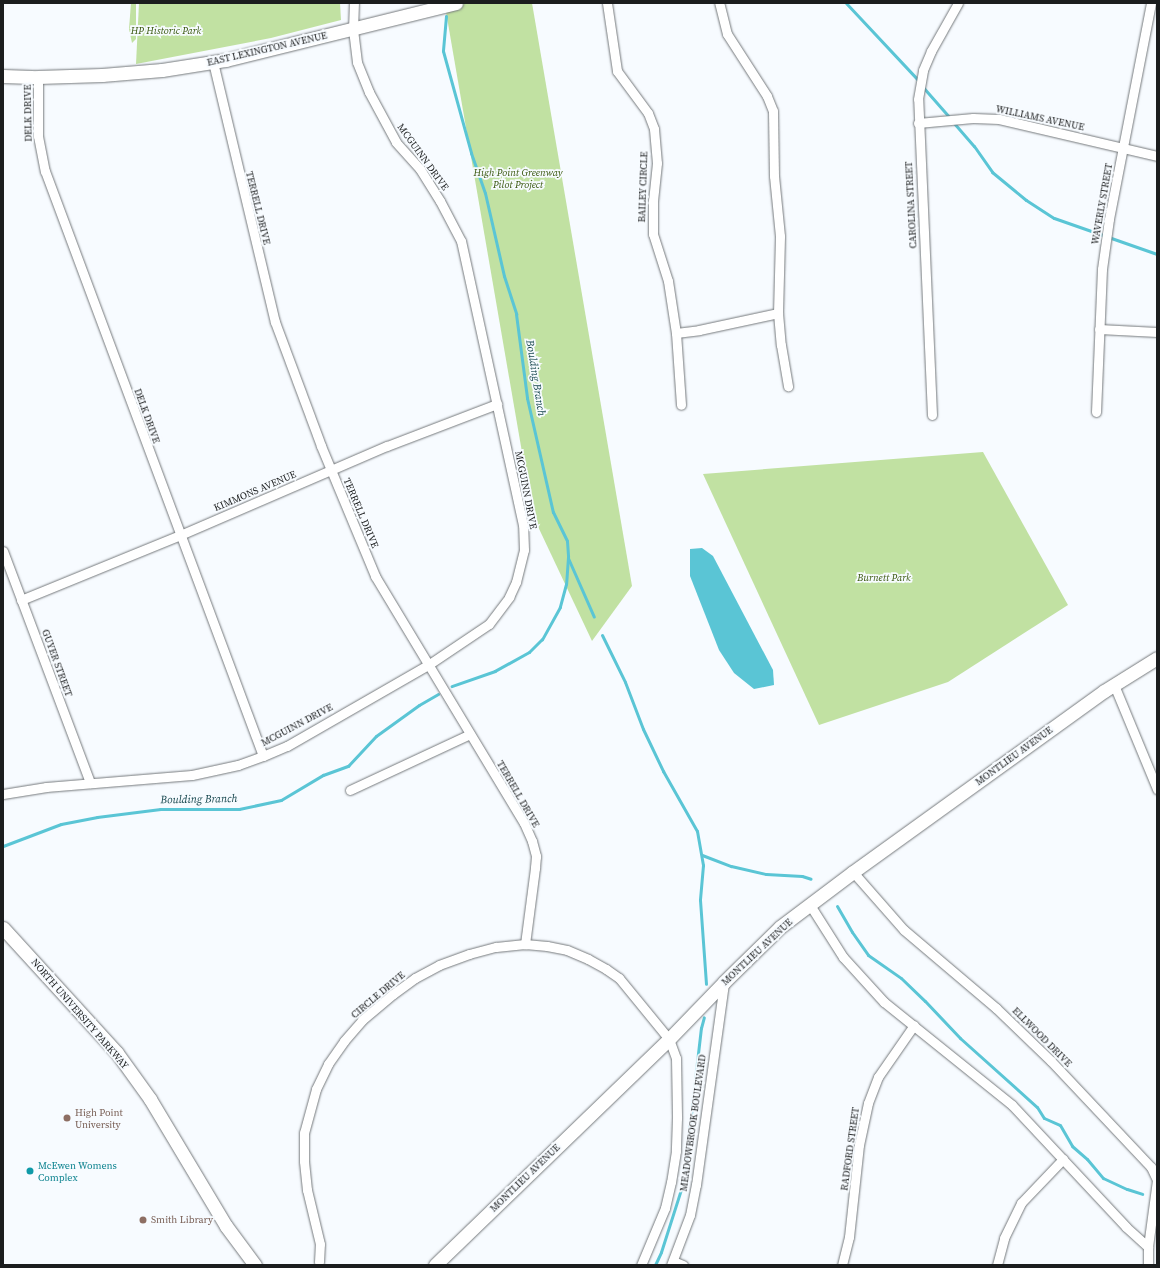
<!DOCTYPE html>
<html>
<head>
<meta charset="utf-8">
<style>
	body { margin:0 }
	#map { position:relative; width:1160px; height:1268px; overflow:hidden; background:#f7fbff; font-family:"Source Serif 4",serif }
	div>[style] { position:absolute }
	.green>* { inset:0; background:#c1e1a2 }
	.water>* { inset:0; background:#5ac5d5 }
	.stream>* { height:3px; margin:-1.5px; padding:0 1.5px; transform-origin:1.5px; border-radius:1.5px; background:#5ac5d5 }
	.roads { filter:drop-shadow(0 0 1px #75797c) drop-shadow(0 0 1px #75797c) }
	.street>* { height:9px; margin:-4.5px; padding:0 4.5px; transform-origin:4.5px; border-radius:4.5px; background:#fff }
	.secondary>* { height:13px; margin:-6.5px; padding:0 6.5px; transform-origin:6.5px; border-radius:6.5px; background:#fff }
	.dots>* { width:11px; height:11px; translate:-50% -50%; box-sizing:border-box; border:2px solid #f7fbff; border-radius:50% }
	span { translate:-50% -50%; white-space:nowrap; text-align:center; line-height:1.15; -webkit-text-stroke:3.5px #f7fbff; paint-order:stroke }
	.park-label { font-size:10px; color:#36550a; font-style:italic }
	.street-label { font-size:10px; color:#1b1d1e }
	.education-label { font-size:10px; color:#785e54 }
	.left { translate:0 -50%; text-align:left }
	.culture-label { font-size:10px; color:#0d838f }
	.water-label { font-size:11px; color:#17474e; font-style:italic }
	.frame { position:absolute; inset:0; border:4px solid #1b1d1e; pointer-events:none }
</style>
</head>
<body>
<div id="map">
	<div class="green">
		<i style="clip-path:polygon(131px 3px,136px 3px,136px 39px,132px 43px,129px 29px)"></i>
		<i style="clip-path:polygon(139px 3px,340px 3px,341px 20px,271px 38px,136px 64px)"></i>
		<i style="clip-path:polygon(447px 3px,532px 3px,632px 586px,592px 641px,533px 516px,445px 6px)"></i>
		<i style="clip-path:polygon(983px 452px,1068px 605px,948px 682px,819px 725px,703px 474px)"></i>
	</div>
	<div class="water">
		<i style="clip-path:polygon(702px 548px,713px 556px,773px 670px,774px 685px,754px 689px,734px 673px,719px 650px,690px 576px,690px 549px)"></i>
	</div>
	<div class="stream">
		<i style="left:846px;top:3px;width:107px;rotate:46.9deg"></i>
		<i style="left:446px;top:16px;width:35px;rotate:95deg"></i>
		<i style="left:443px;top:51px;width:106px;rotate:74.6deg"></i>
		<i style="left:471px;top:153px;width:42px;rotate:70.7deg"></i>
		<i style="left:485px;top:193px;width:85px;rotate:77.1deg"></i>
		<i style="left:504px;top:276px;width:40px;rotate:72deg"></i>
		<i style="left:516px;top:314px;width:85px;rotate:82.5deg"></i>
		<i style="left:527px;top:398px;width:117px;rotate:77.2deg"></i>
		<i style="left:553px;top:512px;width:32px;rotate:64deg"></i>
		<i style="left:567px;top:541px;width:16px;rotate:86deg"></i>
		<i style="left:568px;top:557px;width:27px;rotate:94deg"></i>
		<i style="left:566px;top:584px;width:24px;rotate:105deg"></i>
		<i style="left:560px;top:607px;width:37px;rotate:119deg"></i>
		<i style="left:542px;top:639px;width:18px;rotate:135deg"></i>
		<i style="left:529px;top:652px;width:39px;rotate:151deg"></i>
		<i style="left:495px;top:671px;width:46px;rotate:160.8deg"></i>
		<i style="left:922px;top:86px;width:43px;rotate:48.8deg"></i>
		<i style="left:953px;top:122px;width:32px;rotate:49deg"></i>
		<i style="left:974px;top:146px;width:32px;rotate:55deg"></i>
		<i style="left:992px;top:172px;width:44px;rotate:39.5deg"></i>
		<i style="left:1026px;top:200px;width:33px;rotate:33deg"></i>
		<i style="left:1054px;top:218px;width:109px;rotate:19.3deg"></i>
		<i style="left:568px;top:558px;width:64px;rotate:66.2deg"></i>
		<i style="left:602px;top:635px;width:52px;rotate:63.9deg"></i>
		<i style="left:625px;top:682px;width:50px;rotate:69deg"></i>
		<i style="left:643px;top:729px;width:47px;rotate:64.5deg"></i>
		<i style="left:663px;top:771px;width:69px;rotate:60.5deg"></i>
		<i style="left:697px;top:831px;width:35px;rotate:80deg"></i>
		<i style="left:703px;top:865px;width:35px;rotate:95deg"></i>
		<i style="left:700px;top:900px;width:84px;rotate:85.9deg"></i>
		<i style="left:3px;top:846px;width:62px;rotate:-20.8deg"></i>
		<i style="left:61px;top:824px;width:37px;rotate:-11deg"></i>
		<i style="left:97px;top:817px;width:64px;rotate:-7.2deg"></i>
		<i style="left:160px;top:809px;width:79px"></i>
		<i style="left:239px;top:809px;width:43px;rotate:-12.1deg"></i>
		<i style="left:281px;top:800px;width:49px;rotate:-30.8deg"></i>
		<i style="left:323px;top:775px;width:27px;rotate:-20deg"></i>
		<i style="left:348px;top:766px;width:41px;rotate:-47deg"></i>
		<i style="left:376px;top:736px;width:53px;rotate:-35.8deg"></i>
		<i style="left:419px;top:705px;width:22px;rotate:-30deg"></i>
		<i style="left:702px;top:855px;width:31px;rotate:21deg"></i>
		<i style="left:731px;top:866px;width:36px;rotate:13deg"></i>
		<i style="left:766px;top:874px;width:36px;rotate:3deg"></i>
		<i style="left:802px;top:876px;width:9px;rotate:18deg"></i>
		<i style="left:837px;top:906px;width:30px;rotate:60deg"></i>
		<i style="left:852px;top:932px;width:28px;rotate:55deg"></i>
		<i style="left:868px;top:955px;width:40px;rotate:34.9deg"></i>
		<i style="left:901px;top:978px;width:33px;rotate:44deg"></i>
		<i style="left:925px;top:1001px;width:51px;rotate:46.6deg"></i>
		<i style="left:960px;top:1038px;width:103px;rotate:41.9deg"></i>
		<i style="left:1037px;top:1107px;width:13px;rotate:58deg"></i>
		<i style="left:1044px;top:1118px;width:17px;rotate:24deg"></i>
		<i style="left:1060px;top:1125px;width:24px;rotate:60deg"></i>
		<i style="left:1072px;top:1146px;width:20px;rotate:41deg"></i>
		<i style="left:1087px;top:1159px;width:25px;rotate:50deg"></i>
		<i style="left:1103px;top:1178px;width:26px;rotate:25deg"></i>
		<i style="left:1127px;top:1189px;width:16px;rotate:18deg"></i>
		<i style="left:655px;top:1265px;width:14px;rotate:-65deg"></i>
		<i style="left:661px;top:1252px;width:72px;rotate:-72.3deg"></i>
		<i style="left:683px;top:1183px;width:156px;rotate:-83.4deg"></i>
		<i style="left:701px;top:1028px;width:11px;rotate:-75deg"></i>
	</div>
	<div class="roads">
		<div class="street">
			<i style="left:607px;top:3px;width:69px;rotate:81.6deg"></i>
			<i style="left:617px;top:71px;width:52px;rotate:53.6deg"></i>
			<i style="left:648px;top:113px;width:17px;rotate:69deg"></i>
			<i style="left:654px;top:129px;width:34px;rotate:85deg"></i>
			<i style="left:657px;top:163px;width:38px;rotate:96deg"></i>
			<i style="left:653px;top:201px;width:33px;rotate:90deg"></i>
			<i style="left:653px;top:234px;width:49px;rotate:72.3deg"></i>
			<i style="left:668px;top:281px;width:53px;rotate:81.3deg"></i>
			<i style="left:676px;top:333px;width:23px;rotate:-7deg"></i>
			<i style="left:699px;top:330px;width:81px;rotate:-12.1deg"></i>
			<i style="left:778px;top:313px;width:77px;rotate:-88.5deg"></i>
			<i style="left:780px;top:236px;width:60px;rotate:-95.7deg"></i>
			<i style="left:774px;top:176px;width:65px;rotate:-90.9deg"></i>
			<i style="left:773px;top:111px;width:16px;rotate:-112deg"></i>
			<i style="left:767px;top:96px;width:74px;rotate:-122.8deg"></i>
			<i style="left:727px;top:34px;width:32px;rotate:-104deg"></i>
			<i style="left:213px;top:62px;width:267px;rotate:76.6deg"></i>
			<i style="left:275px;top:322px;width:132px;rotate:69.6deg"></i>
			<i style="left:321px;top:446px;width:141px;rotate:67.4deg"></i>
			<i style="left:375px;top:576px;width:288px;rotate:58.9deg"></i>
			<i style="left:524px;top:823px;width:20px;rotate:66deg"></i>
			<i style="left:532px;top:841px;width:16px;rotate:75deg"></i>
			<i style="left:536px;top:856px;width:12px;rotate:95deg"></i>
			<i style="left:535px;top:868px;width:77px;rotate:97.5deg"></i>
			<i style="left:38px;top:77px;width:59px;rotate:90deg"></i>
			<i style="left:38px;top:136px;width:36px;rotate:79deg"></i>
			<i style="left:45px;top:171px;width:624px;rotate:69.56deg"></i>
			<i style="left:918px;top:123px;width:55px;rotate:-5.2deg"></i>
			<i style="left:973px;top:118px;width:26px;rotate:2deg"></i>
			<i style="left:999px;top:119px;width:162px;rotate:13.2deg"></i>
			<i style="left:778px;top:313px;width:32px;rotate:85deg"></i>
			<i style="left:781px;top:345px;width:42px;rotate:80.3deg"></i>
			<i style="left:1099px;top:329px;width:58px;rotate:3deg"></i>
			<i style="left:676px;top:333px;width:72px;rotate:86deg"></i>
			<i style="left:1096px;top:412px;width:143px;rotate:-87.6deg"></i>
			<i style="left:1102px;top:269px;width:50px;rotate:-82deg"></i>
			<i style="left:1109px;top:219px;width:220px;rotate:-79deg"></i>
			<i style="left:932px;top:415px;width:316px;rotate:-92.5deg"></i>
			<i style="left:918px;top:99px;width:29px;rotate:-80deg"></i>
			<i style="left:923px;top:70px;width:21px;rotate:-67deg"></i>
			<i style="left:931px;top:51px;width:55px;rotate:-60.6deg"></i>
			<i style="left:3px;top:551px;width:248px;rotate:69.4deg"></i>
			<i style="left:21px;top:600px;width:172px;rotate:-22.2deg"></i>
			<i style="left:180px;top:535px;width:225px;rotate:-23.3deg"></i>
			<i style="left:387px;top:446px;width:118px;rotate:-20.9deg"></i>
			<i style="left:1114px;top:685px;width:113px;rotate:67.5deg"></i>
			<i style="left:350px;top:790px;width:132px;rotate:-25deg"></i>
			<i style="left:3px;top:794px;width:44px;rotate:-9.2deg"></i>
			<i style="left:46px;top:787px;width:146px;rotate:-4.7deg"></i>
			<i style="left:192px;top:775px;width:47px;rotate:-12.3deg"></i>
			<i style="left:238px;top:765px;width:27px;rotate:-20deg"></i>
			<i style="left:263px;top:756px;width:26px;rotate:-23deg"></i>
			<i style="left:287px;top:746px;width:163px;rotate:-29.9deg"></i>
			<i style="left:428px;top:665px;width:73px;rotate:-33.9deg"></i>
			<i style="left:489px;top:624px;width:34px;rotate:-53deg"></i>
			<i style="left:509px;top:597px;width:17px;rotate:-65deg"></i>
			<i style="left:516px;top:582px;width:33px;rotate:-76deg"></i>
			<i style="left:524px;top:550px;width:25px;rotate:-92deg"></i>
			<i style="left:523px;top:525px;width:291px;rotate:-102.3deg"></i>
			<i style="left:461px;top:241px;width:45px;rotate:-117.7deg"></i>
			<i style="left:440px;top:201px;width:38px;rotate:-122deg"></i>
			<i style="left:420px;top:169px;width:36px;rotate:-132deg"></i>
			<i style="left:396px;top:142px;width:57px;rotate:-118.4deg"></i>
			<i style="left:369px;top:92px;width:32px;rotate:-112deg"></i>
			<i style="left:357px;top:62px;width:32px;rotate:-97deg"></i>
			<i style="left:353px;top:30px;width:27px;rotate:-88deg"></i>
			<i style="left:853px;top:872px;width:77px;rotate:48.7deg"></i>
			<i style="left:904px;top:930px;width:121px;rotate:40.3deg"></i>
			<i style="left:996px;top:1008px;width:76px;rotate:43.9deg"></i>
			<i style="left:1051px;top:1061px;width:146px;rotate:46.7deg"></i>
			<i style="left:1151px;top:1167px;width:14px;rotate:65deg"></i>
			<i style="left:1157px;top:1180px;width:68px;rotate:97.7deg"></i>
			<i style="left:810px;top:905px;width:62px;rotate:57.6deg"></i>
			<i style="left:843px;top:957px;width:61px;rotate:47.7deg"></i>
			<i style="left:884px;top:1002px;width:164px;rotate:38.8deg"></i>
			<i style="left:1012px;top:1105px;width:167px;rotate:46.9deg"></i>
			<i style="left:1126px;top:1227px;width:30px;rotate:42deg"></i>
			<i style="left:1148px;top:1247px;width:18px;rotate:90deg"></i>
			<i style="left:673px;top:1261px;width:11px;rotate:22deg"></i>
			<i style="left:319px;top:1262px;width:18px;rotate:-87deg"></i>
			<i style="left:320px;top:1244px;width:56px;rotate:-103.5deg"></i>
			<i style="left:307px;top:1190px;width:29px;rotate:-96deg"></i>
			<i style="left:304px;top:1161px;width:28px;rotate:-90deg"></i>
			<i style="left:304px;top:1133px;width:46px;rotate:-74.7deg"></i>
			<i style="left:316px;top:1089px;width:28px;rotate:-64deg"></i>
			<i style="left:328px;top:1064px;width:28px;rotate:-55deg"></i>
			<i style="left:344px;top:1041px;width:28px;rotate:-49deg"></i>
			<i style="left:362px;top:1020px;width:40px;rotate:-40deg"></i>
			<i style="left:393px;top:994px;width:27px;rotate:-36deg"></i>
			<i style="left:415px;top:978px;width:27px;rotate:-28deg"></i>
			<i style="left:439px;top:965px;width:32px;rotate:-20deg"></i>
			<i style="left:469px;top:954px;width:28px;rotate:-15deg"></i>
			<i style="left:496px;top:947px;width:29px;rotate:-6deg"></i>
			<i style="left:525px;top:944px;width:22px;rotate:5deg"></i>
			<i style="left:547px;top:946px;width:20px;rotate:11deg"></i>
			<i style="left:567px;top:950px;width:23px;rotate:23deg"></i>
			<i style="left:588px;top:959px;width:21px;rotate:29deg"></i>
			<i style="left:606px;top:969px;width:16px;rotate:35deg"></i>
			<i style="left:619px;top:978px;width:79px;rotate:50.7deg"></i>
			<i style="left:669px;top:1039px;width:20px;rotate:70deg"></i>
			<i style="left:676px;top:1058px;width:60px;rotate:89deg"></i>
			<i style="left:677px;top:1118px;width:33px;rotate:92deg"></i>
			<i style="left:676px;top:1151px;width:31px;rotate:99deg"></i>
			<i style="left:671px;top:1182px;width:27px;rotate:103deg"></i>
			<i style="left:665px;top:1208px;width:62px;rotate:112.8deg"></i>
			<i style="left:671px;top:1265px;width:53px;rotate:-69.2deg"></i>
			<i style="left:690px;top:1215px;width:31px;rotate:-79deg"></i>
			<i style="left:696px;top:1185px;width:204px;rotate:-82.1deg"></i>
			<i style="left:842px;top:1265px;width:29px;rotate:-76deg"></i>
			<i style="left:849px;top:1237px;width:93px;rotate:-83.8deg"></i>
			<i style="left:859px;top:1145px;width:43px;rotate:-77.9deg"></i>
			<i style="left:868px;top:1103px;width:28px;rotate:-69deg"></i>
			<i style="left:878px;top:1077px;width:63px;rotate:-55.3deg"></i>
			<i style="left:997px;top:1265px;width:28px;rotate:-75deg"></i>
			<i style="left:1004px;top:1238px;width:39px;rotate:-64deg"></i>
			<i style="left:1021px;top:1203px;width:61px;rotate:-46.3deg"></i>
		</div>
		<div class="secondary">
			<i style="left:3px;top:76px;width:35px;rotate:2deg"></i>
			<i style="left:38px;top:77px;width:64px;rotate:-1.8deg"></i>
			<i style="left:102px;top:75px;width:60px;rotate:-4.8deg"></i>
			<i style="left:162px;top:70px;width:65px;rotate:-8.9deg"></i>
			<i style="left:226px;top:60px;width:237px;rotate:-13.9deg"></i>
			<i style="left:3px;top:928px;width:169px;rotate:47.6deg"></i>
			<i style="left:117px;top:1053px;width:57px;rotate:54.3deg"></i>
			<i style="left:150px;top:1099px;width:148px;rotate:59.1deg"></i>
			<i style="left:226px;top:1226px;width:49px;rotate:53.4deg"></i>
			<i style="left:435px;top:1265px;width:325px;rotate:-44deg"></i>
			<i style="left:669px;top:1039px;width:79px;rotate:-46deg"></i>
			<i style="left:724px;top:982px;width:78px;rotate:-44.5deg"></i>
			<i style="left:780px;top:927px;width:91px;rotate:-37deg"></i>
			<i style="left:853px;top:872px;width:309px;rotate:-35.8deg"></i>
			<i style="left:1104px;top:691px;width:62px;rotate:-31.9deg"></i>
		</div>
	</div>
	<div class="dots">
		<i style="left:67px;top:1118px;background:#8d6e63"></i>
		<i style="left:30px;top:1171px;background:#0f9aa8"></i>
		<i style="left:143px;top:1220px;background:#8d6e63"></i>
	</div>
	<div class="park-label">
		<span style="left:166px;top:31px">HP Historic Park</span>
		<span style="left:518px;top:178px">High Point Greenway<br>Pilot Project</span>
		<span style="left:884px;top:578px">Burnett Park</span>
	</div>
	<div class="street-label">
		<span style="left:267px;top:49px;rotate:-13deg">EAST LEXINGTON AVENUE</span>
		<span style="left:28px;top:113px;rotate:-91deg">DELK DRIVE</span>
		<span style="left:1040px;top:118px;rotate:12deg">WILLIAMS AVENUE</span>
		<span style="left:423px;top:157px;rotate:54deg">MCGUINN DRIVE</span>
		<span style="left:643px;top:187px;rotate:-88deg">BAILEY CIRCLE</span>
		<span style="left:1102px;top:204px;rotate:-80deg">WAVERLY STREET</span>
		<span style="left:911px;top:205px;rotate:-93deg">CAROLINA STREET</span>
		<span style="left:258px;top:208px;rotate:76deg">TERRELL DRIVE</span>
		<span style="left:147px;top:416px;rotate:70deg">DELK DRIVE</span>
		<span style="left:526px;top:490px;rotate:79deg">MCGUINN DRIVE</span>
		<span style="left:255px;top:491px;rotate:-23deg">KIMMONS AVENUE</span>
		<span style="left:361px;top:513px;rotate:67deg">TERRELL DRIVE</span>
		<span style="left:57px;top:663px;rotate:70deg">GUYER STREET</span>
		<span style="left:297px;top:725px;rotate:-28deg">MCGUINN DRIVE</span>
		<span style="left:1014px;top:756px;rotate:-36deg">MONTLIEU AVENUE</span>
		<span style="left:518px;top:794px;rotate:60deg">TERRELL DRIVE</span>
		<span style="left:757px;top:952px;rotate:-43deg">MONTLIEU AVENUE</span>
		<span style="left:378px;top:995px;rotate:-40deg">CIRCLE DRIVE</span>
		<span style="left:80px;top:1014px;rotate:49deg">NORTH UNIVERSITY PARKWAY</span>
		<span style="left:1042px;top:1037px;rotate:45deg">ELLWOOD DRIVE</span>
		<span style="left:693px;top:1123px;rotate:-82deg">MEADOWBROOK BOULEVARD</span>
		<span style="left:850px;top:1149px;rotate:-82deg">RADFORD STREET</span>
		<span style="left:525px;top:1178px;rotate:-44deg">MONTLIEU AVENUE</span>
	</div>
	<div class="education-label">
		<span class="left" style="left:75px;top:1118px">High Point<br>University</span>
		<span class="left" style="left:151px;top:1220px">Smith Library</span>
	</div>
	<div class="culture-label">
		<span class="left" style="left:38px;top:1171px">McEwen Womens<br>Complex</span>
	</div>
	<div class="water-label">
		<span style="left:535px;top:378px;rotate:81deg">Boulding Branch</span>
		<span style="left:199px;top:800px;rotate:-1deg">Boulding Branch</span>
	</div>
	<div class="frame"></div>
</div>
</body>
</html>
